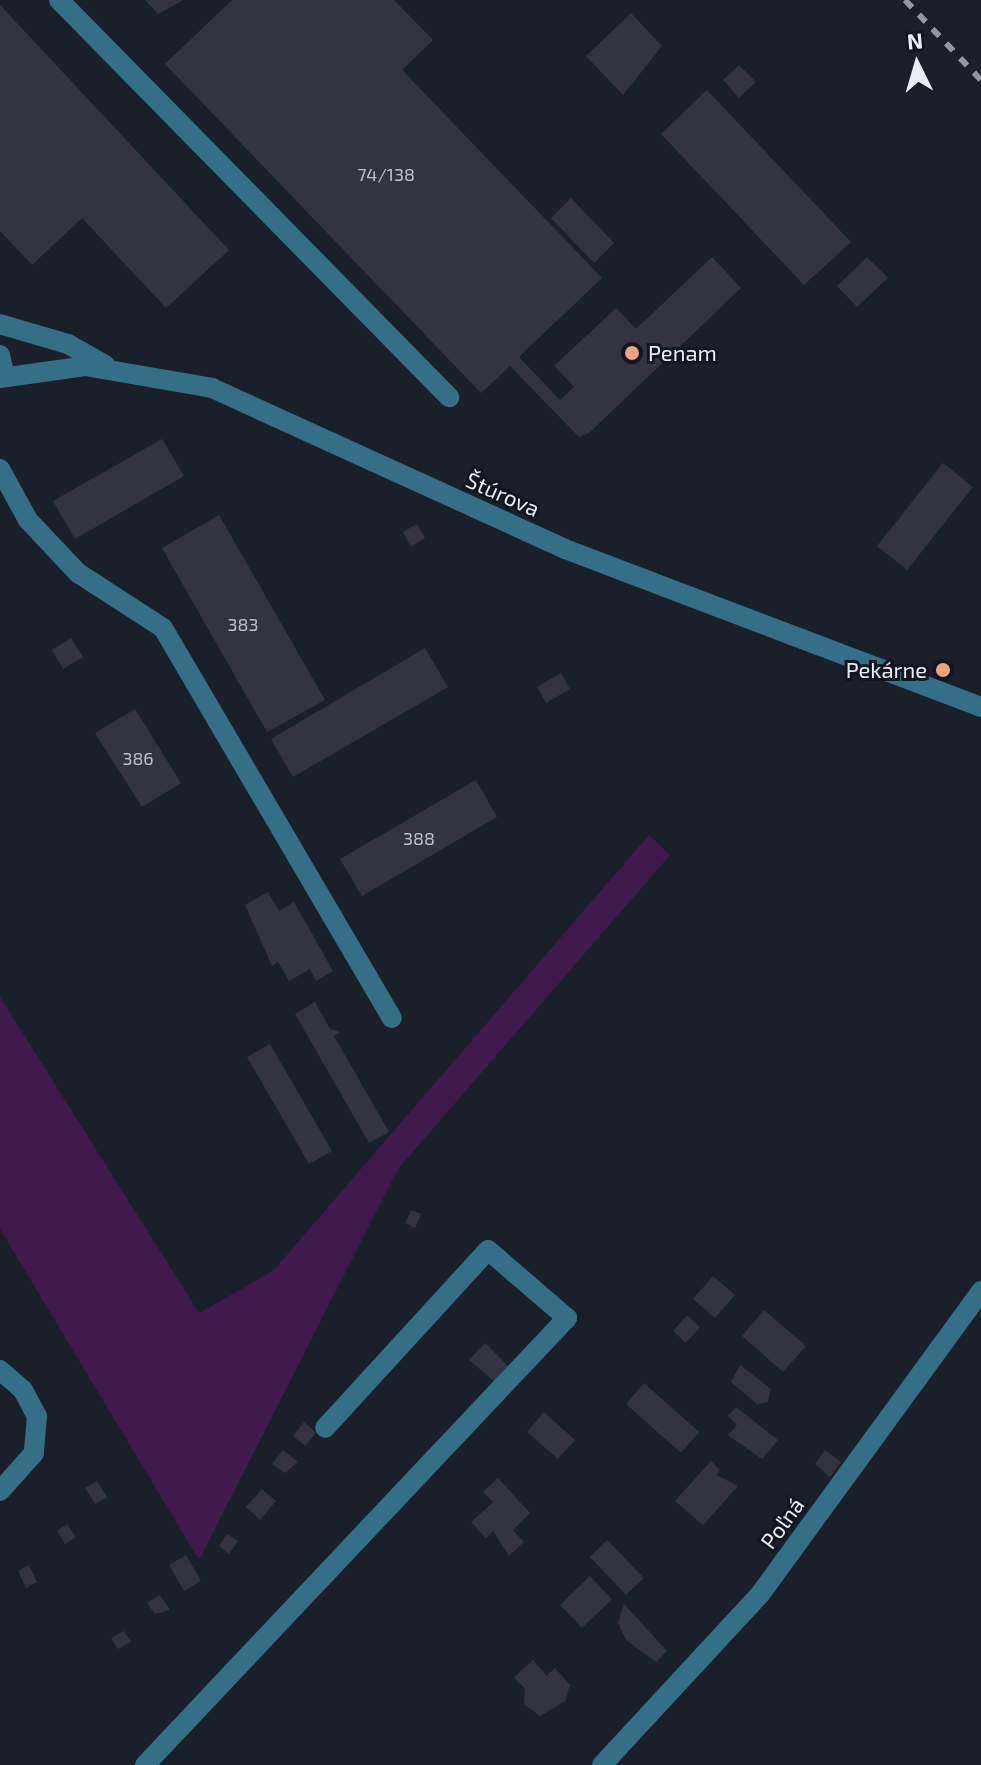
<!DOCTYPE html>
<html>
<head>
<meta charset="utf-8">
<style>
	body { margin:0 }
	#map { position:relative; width:981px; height:1765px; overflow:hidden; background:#19202a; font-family:"Exo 2",sans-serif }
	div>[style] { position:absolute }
	.green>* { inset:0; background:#411a4d }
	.building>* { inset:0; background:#343440 }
	.minor>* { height:20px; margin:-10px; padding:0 10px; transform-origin:10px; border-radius:10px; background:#346f87 }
	.rail>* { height:6px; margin-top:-3px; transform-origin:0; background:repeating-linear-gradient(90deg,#9298a0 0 10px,transparent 0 20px) }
	.dots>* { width:22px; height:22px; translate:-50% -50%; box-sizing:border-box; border:4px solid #101720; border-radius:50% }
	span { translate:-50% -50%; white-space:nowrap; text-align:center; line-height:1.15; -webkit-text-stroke:6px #101720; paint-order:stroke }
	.number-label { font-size:18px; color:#bcc0c8 }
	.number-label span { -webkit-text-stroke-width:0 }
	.poi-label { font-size:22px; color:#e9eef5 }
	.left { translate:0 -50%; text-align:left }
	.right { translate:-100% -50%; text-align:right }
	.street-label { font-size:22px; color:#e9eef5 }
	.north { position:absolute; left:877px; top:24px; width:80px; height:80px; -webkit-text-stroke:6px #101720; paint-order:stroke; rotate:355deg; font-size:22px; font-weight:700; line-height:32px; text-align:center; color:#e9eef5 }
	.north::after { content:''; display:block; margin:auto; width:28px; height:36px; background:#e9eef5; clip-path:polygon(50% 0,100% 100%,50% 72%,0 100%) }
</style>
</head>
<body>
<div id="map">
	<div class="green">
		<i style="clip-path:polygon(649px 835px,670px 855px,398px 1169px,199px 1560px,0 1229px,0 997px,199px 1313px,273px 1271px)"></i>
	</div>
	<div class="building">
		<i style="clip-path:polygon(145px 0,184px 0,158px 14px)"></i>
		<i style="clip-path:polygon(232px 0,394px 0,433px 40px,402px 70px,602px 278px,519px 357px,560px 400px,574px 387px,554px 366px,616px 308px,636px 329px,712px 257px,741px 288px,589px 433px,579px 437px,510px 366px,481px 393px,165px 64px)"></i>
		<i style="clip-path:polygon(0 5px,229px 250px,166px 308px,82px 218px,32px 265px,0 231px)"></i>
		<i style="clip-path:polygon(631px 13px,662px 46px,623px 95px,586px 56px)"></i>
		<i style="clip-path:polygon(739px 65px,756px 82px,739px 98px,723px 80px)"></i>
		<i style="clip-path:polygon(707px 90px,851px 242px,804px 285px,661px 134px)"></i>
		<i style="clip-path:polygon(571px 198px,614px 243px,594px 263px,551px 218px)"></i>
		<i style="clip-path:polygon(867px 257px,888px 278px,857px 307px,837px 286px)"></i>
		<i style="clip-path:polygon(162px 439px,184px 476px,75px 539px,53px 501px)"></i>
		<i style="clip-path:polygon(943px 463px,973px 487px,907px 570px,877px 546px)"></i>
		<i style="clip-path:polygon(219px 515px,325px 700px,267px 732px,162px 548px)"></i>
		<i style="clip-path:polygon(417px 524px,425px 538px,411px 547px,403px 532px)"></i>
		<i style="clip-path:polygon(71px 638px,83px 657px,63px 669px,52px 650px)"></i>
		<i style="clip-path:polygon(425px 648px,448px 687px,293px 777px,271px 739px)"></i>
		<i style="clip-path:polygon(561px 673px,570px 689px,546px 703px,537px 687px)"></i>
		<i style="clip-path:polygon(135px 709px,181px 783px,142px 807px,95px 733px)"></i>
		<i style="clip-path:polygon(476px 780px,497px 817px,362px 896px,340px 859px)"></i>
		<i style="clip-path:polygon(268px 892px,279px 911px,294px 902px,333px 971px,316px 981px,310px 969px,289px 981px,278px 962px,272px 966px,245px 905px)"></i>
		<i style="clip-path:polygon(315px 1002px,330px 1029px,340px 1032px,334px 1036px,389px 1132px,369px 1143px,295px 1014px)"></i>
		<i style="clip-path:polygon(270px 1044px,332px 1151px,309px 1164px,247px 1057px)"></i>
		<i style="clip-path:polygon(411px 1210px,421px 1214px,415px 1228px,405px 1223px)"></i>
		<i style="clip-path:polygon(713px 1276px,735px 1295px,715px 1318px,693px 1299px)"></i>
		<i style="clip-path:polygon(764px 1310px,806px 1346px,783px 1372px,742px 1336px)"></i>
		<i style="clip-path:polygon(687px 1315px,700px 1327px,686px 1343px,673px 1331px)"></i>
		<i style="clip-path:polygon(485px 1343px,509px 1367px,494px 1381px,469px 1360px)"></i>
		<i style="clip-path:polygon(740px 1365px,771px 1389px,768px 1402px,757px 1404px,731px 1382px)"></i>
		<i style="clip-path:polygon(644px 1383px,699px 1432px,681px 1453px,626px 1404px)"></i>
		<i style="clip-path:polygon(736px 1407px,778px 1440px,762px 1459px,728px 1435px,737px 1425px,728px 1416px)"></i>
		<i style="clip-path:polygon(544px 1412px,575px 1440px,558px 1459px,527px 1432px)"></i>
		<i style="clip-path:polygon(304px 1422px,316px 1433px,305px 1446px,293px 1436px)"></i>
		<i style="clip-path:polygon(283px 1450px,298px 1462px,285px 1473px,272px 1464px)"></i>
		<i style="clip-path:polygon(825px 1450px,841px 1462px,830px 1477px,815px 1464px)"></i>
		<i style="clip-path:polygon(711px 1461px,720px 1470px,716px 1475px,738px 1486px,703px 1525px,675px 1501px)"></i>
		<i style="clip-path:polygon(498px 1478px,530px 1513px,513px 1530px,524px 1542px,509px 1556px,493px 1531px,486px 1538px,471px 1522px,493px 1502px,483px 1492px)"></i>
		<i style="clip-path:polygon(97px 1481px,107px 1497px,95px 1504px,85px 1488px)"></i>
		<i style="clip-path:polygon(262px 1489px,276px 1501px,260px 1520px,246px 1507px)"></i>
		<i style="clip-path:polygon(67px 1524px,76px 1537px,65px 1544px,57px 1531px)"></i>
		<i style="clip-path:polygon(227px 1534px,238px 1541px,229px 1554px,219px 1546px)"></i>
		<i style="clip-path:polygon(607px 1540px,644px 1578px,626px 1595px,590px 1557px)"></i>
		<i style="clip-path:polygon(186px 1555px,201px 1581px,184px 1591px,169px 1565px)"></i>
		<i style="clip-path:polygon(29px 1565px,37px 1582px,26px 1588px,18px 1571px)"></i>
		<i style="clip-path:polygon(590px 1576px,612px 1599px,582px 1628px,560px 1605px)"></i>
		<i style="clip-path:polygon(160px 1595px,170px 1610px,155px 1614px,147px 1603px)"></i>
		<i style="clip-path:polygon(624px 1604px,667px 1651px,656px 1662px,626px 1640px,618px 1623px)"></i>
		<i style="clip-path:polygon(124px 1631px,131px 1642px,118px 1649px,111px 1638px)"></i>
		<i style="clip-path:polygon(533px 1660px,547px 1676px,555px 1668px,570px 1685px,565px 1701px,540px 1716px,524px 1704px,525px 1689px,514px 1677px)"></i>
	</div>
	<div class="minor">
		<i style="left:59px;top:0;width:557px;rotate:45.51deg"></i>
		<i style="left:0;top:324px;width:71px;rotate:16.4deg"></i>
		<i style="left:68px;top:344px;width:43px;rotate:29.6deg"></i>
		<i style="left:0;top:355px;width:22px;rotate:77deg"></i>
		<i style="left:0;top:378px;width:86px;rotate:-8deg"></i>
		<i style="left:85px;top:366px;width:129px;rotate:9.8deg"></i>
		<i style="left:212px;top:388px;width:388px;rotate:24.5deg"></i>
		<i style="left:565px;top:549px;width:445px;rotate:20.8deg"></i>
		<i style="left:0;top:469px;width:58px;rotate:61.2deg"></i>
		<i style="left:28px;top:520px;width:73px;rotate:46.7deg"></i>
		<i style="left:78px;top:573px;width:101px;rotate:32.9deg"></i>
		<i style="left:163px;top:628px;width:452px;rotate:59.6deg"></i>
		<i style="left:0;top:1370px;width:30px;rotate:41deg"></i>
		<i style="left:23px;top:1390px;width:30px;rotate:62deg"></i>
		<i style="left:37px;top:1416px;width:37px;rotate:95deg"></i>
		<i style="left:34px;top:1453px;width:51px;rotate:131.8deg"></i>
		<i style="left:145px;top:1765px;width:615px;rotate:-46.65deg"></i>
		<i style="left:567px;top:1318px;width:104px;rotate:-139.3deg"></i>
		<i style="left:488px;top:1250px;width:241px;rotate:132.5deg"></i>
		<i style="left:602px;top:1765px;width:234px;rotate:-47.2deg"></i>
		<i style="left:761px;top:1593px;width:374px;rotate:-53.9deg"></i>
	</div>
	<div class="rail">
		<i style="left:905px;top:0;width:110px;rotate:46.5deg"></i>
	</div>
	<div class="dots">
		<i style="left:632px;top:353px;background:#f0a27a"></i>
		<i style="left:943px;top:670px;background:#f0a27a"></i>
	</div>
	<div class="number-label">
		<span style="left:386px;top:174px">74/138</span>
		<span style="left:243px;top:624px">383</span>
		<span style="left:138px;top:758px">386</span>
		<span style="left:419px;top:838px">388</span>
	</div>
	<div class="poi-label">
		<span class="left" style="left:648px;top:353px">Penam</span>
		<span class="right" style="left:927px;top:670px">Pekárne</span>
	</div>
	<div class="street-label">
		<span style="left:503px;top:494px;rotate:24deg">Štúrova</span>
		<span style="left:782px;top:1523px;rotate:-54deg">Poľná</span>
	</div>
	<div class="north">N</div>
</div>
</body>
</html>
